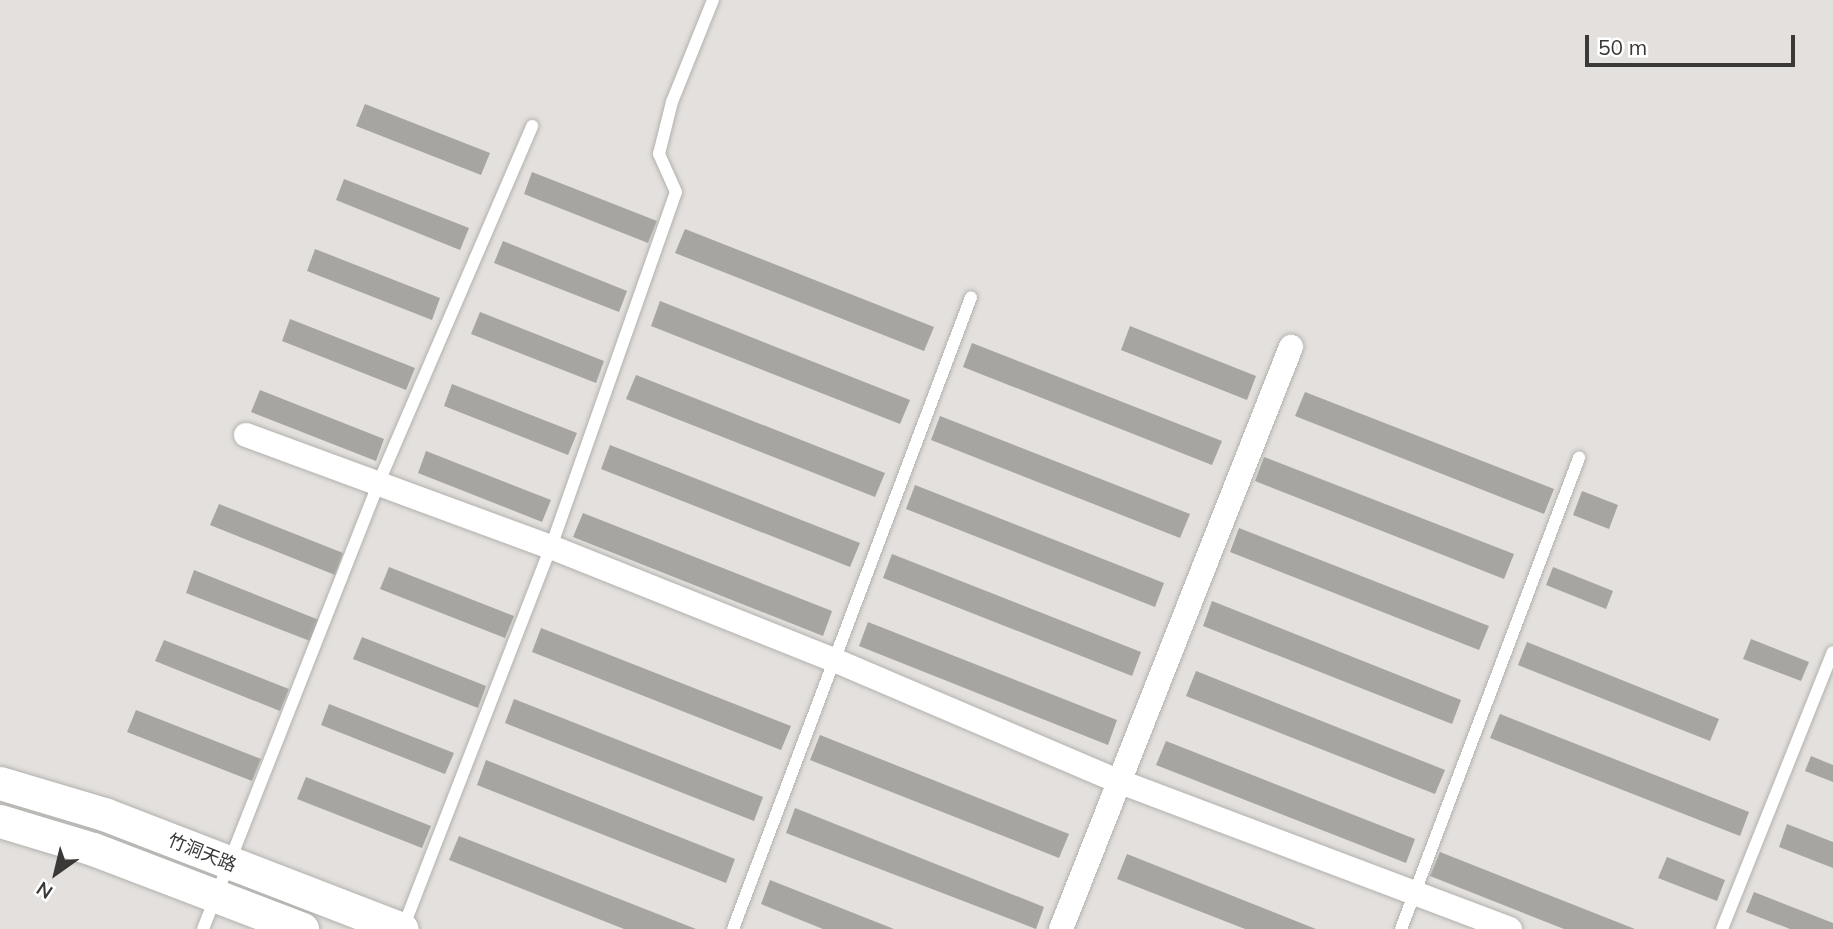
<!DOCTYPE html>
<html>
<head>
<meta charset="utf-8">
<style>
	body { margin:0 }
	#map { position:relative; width:1833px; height:929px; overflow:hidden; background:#e3e0dd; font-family:Mulish,"Noto Sans SC",sans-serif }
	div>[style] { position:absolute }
	.building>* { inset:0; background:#a7a5a1 }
	.roads { filter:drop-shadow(0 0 2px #b2b0ad) drop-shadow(0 0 2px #b2b0ad) }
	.lane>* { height:12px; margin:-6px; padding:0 6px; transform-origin:6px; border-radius:6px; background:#fff }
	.street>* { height:24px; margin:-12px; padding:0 12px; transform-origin:12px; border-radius:12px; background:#fff }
	.secondary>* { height:33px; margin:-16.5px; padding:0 16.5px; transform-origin:16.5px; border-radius:16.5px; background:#fff }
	span { translate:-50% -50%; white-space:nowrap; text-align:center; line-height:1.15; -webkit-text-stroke:5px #fff; paint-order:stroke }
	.street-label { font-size:18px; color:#3a3938 }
	.north { position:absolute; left:21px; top:838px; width:70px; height:70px; -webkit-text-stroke:5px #fff; paint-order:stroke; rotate:214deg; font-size:19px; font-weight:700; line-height:28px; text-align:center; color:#3a3938 }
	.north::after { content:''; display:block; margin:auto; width:24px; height:32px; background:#3a3938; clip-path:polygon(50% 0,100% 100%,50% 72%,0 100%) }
	.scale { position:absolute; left:1585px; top:35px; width:210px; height:32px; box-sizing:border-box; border:4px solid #3a3938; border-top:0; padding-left:9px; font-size:21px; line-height:24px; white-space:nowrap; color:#3a3938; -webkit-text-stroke:5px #fff; paint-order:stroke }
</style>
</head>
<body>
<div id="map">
	<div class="building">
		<i style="clip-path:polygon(365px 104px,490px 153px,481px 175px,356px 126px)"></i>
		<i style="clip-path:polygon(532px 172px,657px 221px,648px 243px,524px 194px)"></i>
		<i style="clip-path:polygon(344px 179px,469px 228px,460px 250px,336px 200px)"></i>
		<i style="clip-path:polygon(685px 229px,934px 327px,924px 351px,675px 253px)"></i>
		<i style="clip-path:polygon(503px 241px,627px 291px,619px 312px,494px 263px)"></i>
		<i style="clip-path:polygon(315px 249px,440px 298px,432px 320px,307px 271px)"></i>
		<i style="clip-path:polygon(660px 301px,910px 400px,900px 424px,651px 326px)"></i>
		<i style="clip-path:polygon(480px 312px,604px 361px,596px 383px,471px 334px)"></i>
		<i style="clip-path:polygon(290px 319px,415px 368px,406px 390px,282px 341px)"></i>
		<i style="clip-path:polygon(1130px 326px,1256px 376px,1247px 400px,1121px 350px)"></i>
		<i style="clip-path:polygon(972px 343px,1222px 441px,1212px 465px,963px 367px)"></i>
		<i style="clip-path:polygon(636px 375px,885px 473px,875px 497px,626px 399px)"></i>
		<i style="clip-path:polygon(452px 384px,577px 433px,568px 455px,444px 406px)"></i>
		<i style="clip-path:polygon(260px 390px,384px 439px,376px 461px,251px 412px)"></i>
		<i style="clip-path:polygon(1305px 392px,1554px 489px,1544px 514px,1295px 416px)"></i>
		<i style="clip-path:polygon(940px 416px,1190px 514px,1180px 538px,931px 440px)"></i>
		<i style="clip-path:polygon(610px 445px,860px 543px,850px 567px,601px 469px)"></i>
		<i style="clip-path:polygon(426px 451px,551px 500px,542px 522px,418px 473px)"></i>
		<i style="clip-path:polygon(1264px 457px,1514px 554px,1504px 579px,1255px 481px)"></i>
		<i style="clip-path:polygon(915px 485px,1164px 583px,1155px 607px,906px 509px)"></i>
		<i style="clip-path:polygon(1582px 491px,1618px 505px,1609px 529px,1573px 515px)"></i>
		<i style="clip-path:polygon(219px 504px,343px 553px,335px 575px,210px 525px)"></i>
		<i style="clip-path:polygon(583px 513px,832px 611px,823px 636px,573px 537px)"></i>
		<i style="clip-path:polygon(1239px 528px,1489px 626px,1479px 650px,1230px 552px)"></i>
		<i style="clip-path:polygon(892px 554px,1141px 652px,1132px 676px,883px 578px)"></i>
		<i style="clip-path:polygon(389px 567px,514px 616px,505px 638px,380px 589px)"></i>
		<i style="clip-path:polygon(1553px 567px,1613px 591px,1606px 609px,1546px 585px)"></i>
		<i style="clip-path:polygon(194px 570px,319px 620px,310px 641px,186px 593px)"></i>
		<i style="clip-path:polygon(1212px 601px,1461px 700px,1452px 724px,1203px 626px)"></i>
		<i style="clip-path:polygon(868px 622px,1117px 720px,1108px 745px,859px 646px)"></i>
		<i style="clip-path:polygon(541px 628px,791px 726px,781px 750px,532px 652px)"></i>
		<i style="clip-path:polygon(362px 637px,486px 686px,478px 708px,353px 659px)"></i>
		<i style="clip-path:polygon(1751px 639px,1809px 662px,1801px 681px,1743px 659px)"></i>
		<i style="clip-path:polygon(164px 640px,289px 689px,280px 711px,155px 661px)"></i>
		<i style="clip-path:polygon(1527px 642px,1719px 719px,1710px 741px,1518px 665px)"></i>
		<i style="clip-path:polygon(1196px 671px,1445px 770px,1435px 794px,1186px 696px)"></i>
		<i style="clip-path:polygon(514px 699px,763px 797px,754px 821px,505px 723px)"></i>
		<i style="clip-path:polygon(329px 704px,454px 753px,445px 774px,321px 725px)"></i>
		<i style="clip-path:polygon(136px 710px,261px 759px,252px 781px,127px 732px)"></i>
		<i style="clip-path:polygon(1500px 714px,1749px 812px,1740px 836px,1490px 738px)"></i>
		<i style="clip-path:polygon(820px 735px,1069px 834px,1059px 858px,810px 760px)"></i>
		<i style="clip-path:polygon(1166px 741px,1415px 839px,1406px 863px,1156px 765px)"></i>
		<i style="clip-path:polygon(1811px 756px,1833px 765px,1833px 782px,1805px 771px)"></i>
		<i style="clip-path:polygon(486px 760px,735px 859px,726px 883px,477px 785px)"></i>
		<i style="clip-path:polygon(306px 777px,431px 826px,422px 848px,297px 799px)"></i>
		<i style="clip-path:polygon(795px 808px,1044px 907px,1036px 929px,786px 833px)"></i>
		<i style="clip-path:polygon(1787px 824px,1833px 842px,1833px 868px,1779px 847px)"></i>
		<i style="clip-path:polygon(459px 836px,696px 929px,624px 929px,449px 860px)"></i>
		<i style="clip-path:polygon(1440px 852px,1635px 929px,1564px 929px,1430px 876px)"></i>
		<i style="clip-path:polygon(1127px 854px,1316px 929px,1245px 929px,1117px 879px)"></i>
		<i style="clip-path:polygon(1667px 857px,1725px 880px,1717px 901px,1658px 878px)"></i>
		<i style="clip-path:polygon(770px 880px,894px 929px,823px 929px,761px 904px)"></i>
		<i style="clip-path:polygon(1754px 892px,1833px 923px,1833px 929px,1790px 929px,1746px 912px)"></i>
	</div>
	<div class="roads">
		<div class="lane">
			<i style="left:403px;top:928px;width:409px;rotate:-68.8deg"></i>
			<i style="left:551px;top:547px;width:376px;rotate:-70.6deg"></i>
			<i style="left:676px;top:192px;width:42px;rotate:-114.1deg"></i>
			<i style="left:659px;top:154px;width:54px;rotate:-76deg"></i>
			<i style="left:672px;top:102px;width:110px;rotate:-68.1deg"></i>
			<i style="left:203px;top:929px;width:478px;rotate:-68.5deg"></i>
			<i style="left:378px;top:484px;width:390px;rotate:-66.7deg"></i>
			<i style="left:733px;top:929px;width:675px;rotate:-69.36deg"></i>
			<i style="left:1401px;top:929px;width:504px;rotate:-69.3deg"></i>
			<i style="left:1722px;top:929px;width:298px;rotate:-68.2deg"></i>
		</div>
		<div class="street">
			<i style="left:246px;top:435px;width:325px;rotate:20.2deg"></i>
			<i style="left:551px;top:547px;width:305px;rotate:21.8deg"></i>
			<i style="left:834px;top:660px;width:309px;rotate:23.1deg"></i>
			<i style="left:1118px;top:781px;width:419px;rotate:20.7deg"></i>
			<i style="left:1061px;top:929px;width:626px;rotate:-68.44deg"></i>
		</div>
		<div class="secondary">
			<i style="left:0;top:783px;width:109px;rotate:16.6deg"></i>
			<i style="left:104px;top:814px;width:319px;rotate:21.1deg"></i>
			<i style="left:0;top:821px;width:97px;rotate:16.8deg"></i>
			<i style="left:93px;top:849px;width:224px;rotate:20.9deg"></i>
		</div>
	</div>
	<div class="street-label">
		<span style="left:202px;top:853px;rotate:22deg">竹洞天路</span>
	</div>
	<div class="north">N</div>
	<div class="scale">50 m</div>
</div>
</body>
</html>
